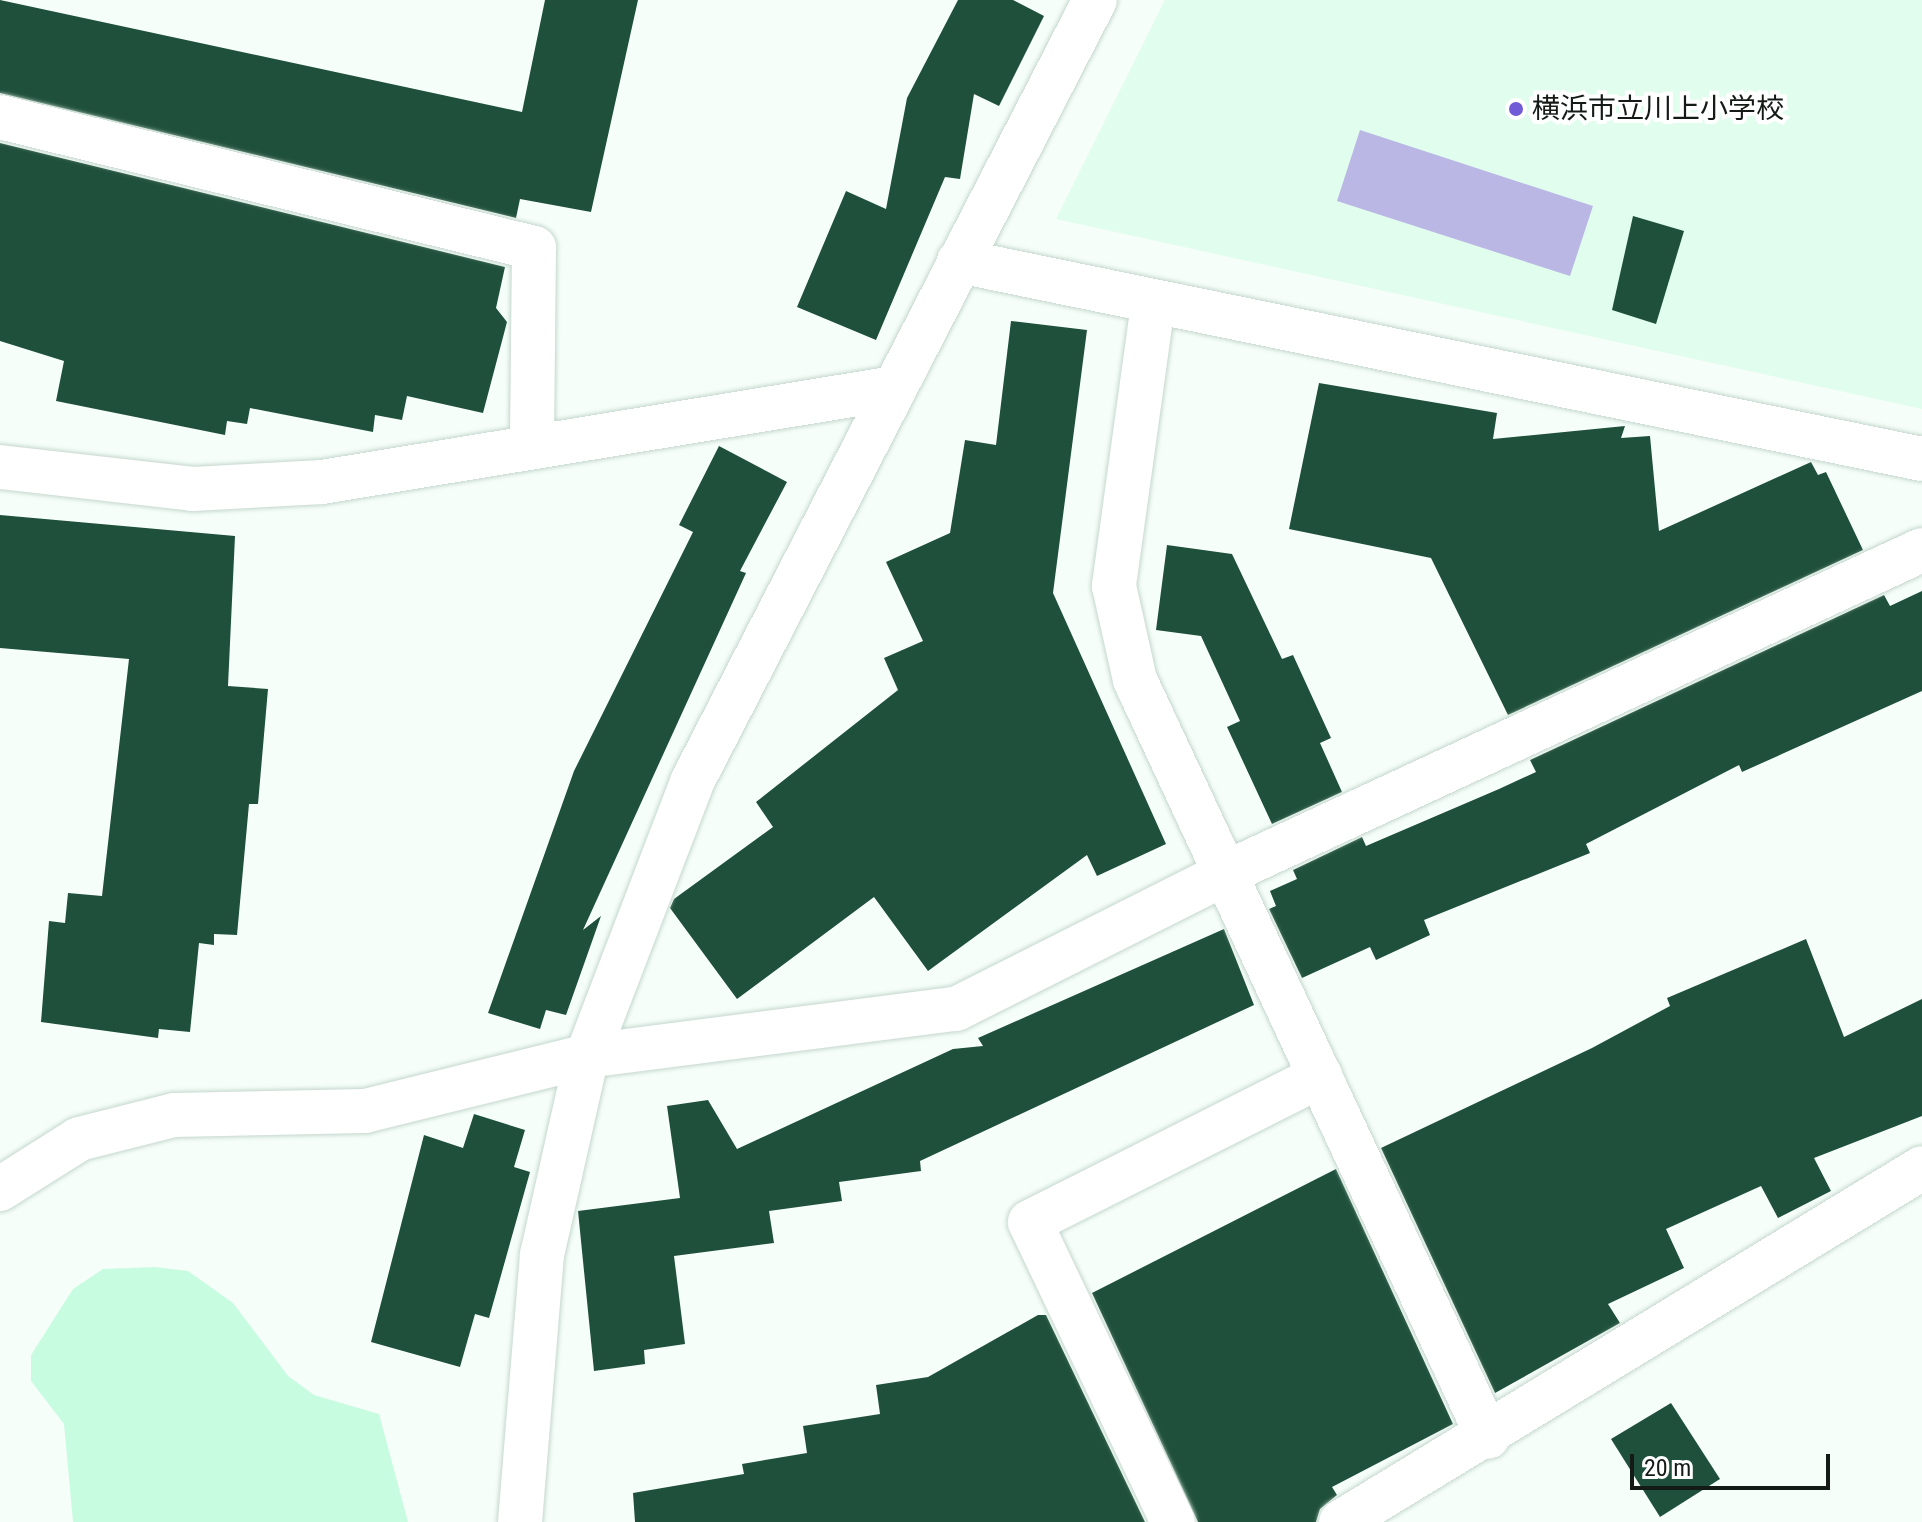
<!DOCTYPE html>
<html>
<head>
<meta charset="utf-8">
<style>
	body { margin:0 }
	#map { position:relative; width:1922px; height:1522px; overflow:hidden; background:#f6fefa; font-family:"Roboto Condensed","Noto Sans JP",sans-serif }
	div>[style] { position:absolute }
	.built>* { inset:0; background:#e1fdee }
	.green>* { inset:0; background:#c8fce1 }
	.water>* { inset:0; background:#bab7e5 }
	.building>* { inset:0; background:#1f503b }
	.roads { filter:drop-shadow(0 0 2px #c4d7cd) drop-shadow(0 0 2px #c4d7cd) }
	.minor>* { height:44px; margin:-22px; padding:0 22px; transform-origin:22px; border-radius:22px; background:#fff }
	.dots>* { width:22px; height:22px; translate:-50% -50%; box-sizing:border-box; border:4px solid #fff; border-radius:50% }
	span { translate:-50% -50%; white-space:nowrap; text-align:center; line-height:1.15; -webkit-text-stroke:8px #fff; paint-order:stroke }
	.poi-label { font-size:28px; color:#141b17 }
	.left { translate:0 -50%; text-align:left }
	.scale { position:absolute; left:1630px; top:1454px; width:200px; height:36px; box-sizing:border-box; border:4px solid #141b17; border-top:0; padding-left:10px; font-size:24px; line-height:28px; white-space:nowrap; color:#141b17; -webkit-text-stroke:6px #fff; paint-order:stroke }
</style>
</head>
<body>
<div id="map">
	<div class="built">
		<i style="clip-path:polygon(1165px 0,1922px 0,1922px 409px,1056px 219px)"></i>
	</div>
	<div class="green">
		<i style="clip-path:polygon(155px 1267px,188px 1271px,233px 1303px,288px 1376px,314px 1395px,379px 1414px,408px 1522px,73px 1522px,64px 1424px,31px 1381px,31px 1355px,73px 1289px,103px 1269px)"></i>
	</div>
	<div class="water">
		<i style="clip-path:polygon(1360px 130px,1593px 206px,1570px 276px,1337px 201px)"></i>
	</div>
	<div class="building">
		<i style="clip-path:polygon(0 0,522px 112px,545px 0,638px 0,591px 212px,520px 199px,516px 218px,0 93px)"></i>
		<i style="clip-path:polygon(958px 0,1013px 0,1044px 16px,999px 106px,974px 94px,960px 179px,945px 177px,876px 340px,797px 307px,846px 191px,886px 209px,907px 98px)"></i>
		<i style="clip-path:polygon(0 143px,505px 267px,496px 308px,507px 322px,483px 413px,407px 396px,402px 420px,375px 415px,373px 432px,250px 408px,247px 424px,227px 421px,225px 435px,56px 401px,64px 361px,0 341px)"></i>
		<i style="clip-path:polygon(1633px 216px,1684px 231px,1656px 324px,1612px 310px)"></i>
		<i style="clip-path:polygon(1011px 321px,1087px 330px,1053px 593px,1166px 844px,1097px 876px,1087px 855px,928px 971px,874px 897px,737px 999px,670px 908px,674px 899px,773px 827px,756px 802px,898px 690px,884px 658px,923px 641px,886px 562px,950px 533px,965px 440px,996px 445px)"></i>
		<i style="clip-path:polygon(1319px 383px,1497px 413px,1493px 439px,1625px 426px,1621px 438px,1650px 436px,1659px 531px,1811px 462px,1818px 475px,1826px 472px,1863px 550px,1508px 715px,1431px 558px,1289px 529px)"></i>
		<i style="clip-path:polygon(719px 446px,787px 482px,740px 571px,746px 573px,583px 930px,601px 916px,566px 1015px,546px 1010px,540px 1029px,488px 1013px,574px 771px,693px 532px,679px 525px)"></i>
		<i style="clip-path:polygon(0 515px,235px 536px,228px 686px,268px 689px,258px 804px,249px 804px,237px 935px,214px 934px,214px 945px,199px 943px,190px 1032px,159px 1029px,158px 1038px,41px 1022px,49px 921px,65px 923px,68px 893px,102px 896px,129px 659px,0 648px)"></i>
		<i style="clip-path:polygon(1167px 545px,1232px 554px,1282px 659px,1293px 655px,1331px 738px,1320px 743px,1342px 792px,1272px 824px,1227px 727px,1240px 721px,1201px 636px,1156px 630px)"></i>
		<i style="clip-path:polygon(1922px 591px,1922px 691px,1742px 772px,1739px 765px,1586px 844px,1590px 853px,1424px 920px,1430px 935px,1376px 960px,1370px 947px,1302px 978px,1269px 909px,1276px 906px,1270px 891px,1297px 879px,1293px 870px,1362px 837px,1366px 846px,1499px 789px,1536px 772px,1530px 760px,1884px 595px,1890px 606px)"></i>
		<i style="clip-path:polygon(1224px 929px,1254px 1005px,920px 1161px,921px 1171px,839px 1182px,842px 1201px,769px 1211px,774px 1243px,674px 1256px,685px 1344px,644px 1350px,645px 1364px,594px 1371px,578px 1211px,680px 1198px,667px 1106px,708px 1100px,737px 1149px,953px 1049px,983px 1046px,978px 1038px)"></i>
		<i style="clip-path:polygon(1806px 939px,1844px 1037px,1922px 999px,1922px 1116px,1814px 1158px,1831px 1191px,1778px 1218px,1761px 1186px,1666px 1229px,1684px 1268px,1608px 1304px,1620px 1323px,1495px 1393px,1381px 1148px,1592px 1048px,1670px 1006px,1667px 998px)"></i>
		<i style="clip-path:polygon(474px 1114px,525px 1130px,514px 1167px,530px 1172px,489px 1318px,475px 1314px,460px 1367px,371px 1342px,424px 1135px,463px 1148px)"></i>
		<i style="clip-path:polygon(1336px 1169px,1453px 1424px,1332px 1487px,1337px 1495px,1320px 1509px,1316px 1522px,1198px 1522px,1092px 1293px)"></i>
		<i style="clip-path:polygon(1038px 1315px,1046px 1315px,1145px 1522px,635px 1522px,633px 1493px,744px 1474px,742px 1464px,807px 1453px,803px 1426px,880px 1414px,876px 1385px,928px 1377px)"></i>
		<i style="clip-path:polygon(1671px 1403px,1720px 1479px,1660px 1517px,1611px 1439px)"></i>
	</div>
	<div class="roads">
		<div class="minor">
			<i style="left:0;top:117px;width:550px;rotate:13.78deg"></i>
			<i style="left:534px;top:248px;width:199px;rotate:90.6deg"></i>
			<i style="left:959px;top:261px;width:983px;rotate:11.62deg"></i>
			<i style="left:1153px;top:304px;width:285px;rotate:97.9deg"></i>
			<i style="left:1114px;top:586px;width:96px;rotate:77.4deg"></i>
			<i style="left:1135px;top:680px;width:835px;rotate:65deg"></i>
			<i style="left:0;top:467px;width:194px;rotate:6.5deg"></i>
			<i style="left:193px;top:489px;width:129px;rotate:-3.1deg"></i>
			<i style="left:322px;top:482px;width:580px;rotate:-9.33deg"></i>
			<i style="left:0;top:1189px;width:93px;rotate:-32.3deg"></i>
			<i style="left:79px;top:1139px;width:98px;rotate:-14.2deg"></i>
			<i style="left:174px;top:1115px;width:191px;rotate:-1.2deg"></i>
			<i style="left:365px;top:1111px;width:229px;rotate:-13.9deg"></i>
			<i style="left:587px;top:1056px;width:372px;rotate:-7.3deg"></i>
			<i style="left:956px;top:1009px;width:302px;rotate:-26.7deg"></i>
			<i style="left:1226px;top:873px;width:767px;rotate:-24.9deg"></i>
			<i style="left:520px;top:1522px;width:268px;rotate:-85.3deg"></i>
			<i style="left:542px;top:1255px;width:204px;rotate:-77.3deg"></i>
			<i style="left:587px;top:1056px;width:293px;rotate:-69deg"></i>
			<i style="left:692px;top:782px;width:880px;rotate:-62.74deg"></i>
			<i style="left:1173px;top:1522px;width:332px;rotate:-115.5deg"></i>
			<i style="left:1030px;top:1222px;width:325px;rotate:-26.7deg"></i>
			<i style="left:1341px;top:1522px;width:680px;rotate:-31.35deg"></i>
		</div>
	</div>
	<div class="dots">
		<i style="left:1516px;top:109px;background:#725bd6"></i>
	</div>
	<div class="poi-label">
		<span class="left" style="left:1532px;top:109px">横浜市立川上小学校</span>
	</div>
	<div class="scale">20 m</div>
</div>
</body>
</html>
